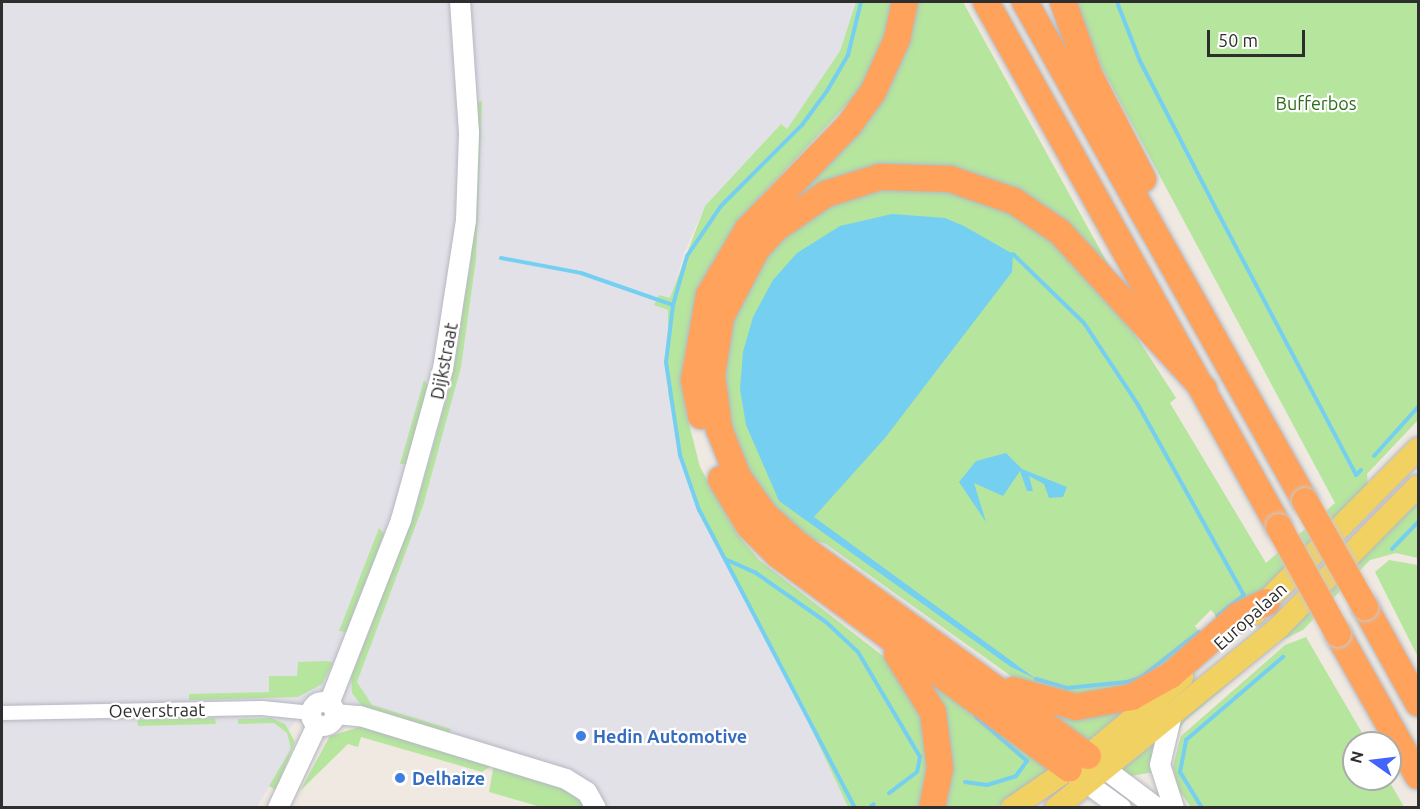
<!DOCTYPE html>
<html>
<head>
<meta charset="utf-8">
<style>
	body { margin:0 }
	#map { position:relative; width:1420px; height:809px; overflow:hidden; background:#efe9e1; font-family:Ubuntu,sans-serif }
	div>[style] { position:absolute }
	.industrial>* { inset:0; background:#e3e1e8 }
	.green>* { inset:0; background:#b6e59e }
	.water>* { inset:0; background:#75cff0 }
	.stream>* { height:4px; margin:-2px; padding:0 2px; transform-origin:2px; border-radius:2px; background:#75cff0 }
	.roads { filter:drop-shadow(0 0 2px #b4b7c1) drop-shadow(0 0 2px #b4b7c1) }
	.street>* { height:14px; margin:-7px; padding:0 7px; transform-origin:7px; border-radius:7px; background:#fff }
	.secondary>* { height:20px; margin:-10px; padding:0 10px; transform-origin:10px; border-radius:10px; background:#fff }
	.secondary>.ring { margin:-10px; padding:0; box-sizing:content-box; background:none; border:20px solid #fff; border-radius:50% }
	.primary>* { height:22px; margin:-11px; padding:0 11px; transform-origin:11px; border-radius:11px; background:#f2d163 }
	.highway>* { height:26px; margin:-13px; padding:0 13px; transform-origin:13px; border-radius:13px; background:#ffa35c }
	.bridges { filter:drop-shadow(0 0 2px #c9c9c9) drop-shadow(0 0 2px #c9c9c9) }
	.highway-bridge>* { height:26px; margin:-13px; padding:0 13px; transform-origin:13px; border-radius:13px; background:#ffa35c }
	.dots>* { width:16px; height:16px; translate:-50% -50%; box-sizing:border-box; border:3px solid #fff; border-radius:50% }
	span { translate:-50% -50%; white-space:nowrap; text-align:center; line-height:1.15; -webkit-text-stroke:4.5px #fff; paint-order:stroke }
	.park-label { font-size:18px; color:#2c6e1b }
	.street-label { font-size:18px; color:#2e2e2e }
	.shop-label { font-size:18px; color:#366cbe; font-weight:700 }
	.left { translate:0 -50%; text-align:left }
	.frame { position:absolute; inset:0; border:3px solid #2e2e2e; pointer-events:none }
	.north { position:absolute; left:1342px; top:731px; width:60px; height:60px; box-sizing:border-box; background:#fff; border:2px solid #ababab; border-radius:50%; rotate:284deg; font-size:16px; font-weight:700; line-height:24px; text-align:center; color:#2e2e2e }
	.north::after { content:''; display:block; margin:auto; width:21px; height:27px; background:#4264fb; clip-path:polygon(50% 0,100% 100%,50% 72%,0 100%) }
	.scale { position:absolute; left:1207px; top:30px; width:98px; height:27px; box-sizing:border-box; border:3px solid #2e2e2e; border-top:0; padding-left:8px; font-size:18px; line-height:21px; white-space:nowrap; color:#2e2e2e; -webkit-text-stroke:4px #fff; paint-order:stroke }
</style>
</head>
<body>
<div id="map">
	<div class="industrial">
		<i style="clip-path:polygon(2px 2px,856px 2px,840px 51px,787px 129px,781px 124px,705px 206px,684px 253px,668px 310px,673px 421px,699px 510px,855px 807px,594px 807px,318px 689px,287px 733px,291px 749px,257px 807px,2px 808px)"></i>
	</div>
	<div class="green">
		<i style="clip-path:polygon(856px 2px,894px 2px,888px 35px,868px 82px,761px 196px,702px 283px,683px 363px,686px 412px,700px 467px,738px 535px,759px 560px,892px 663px,920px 709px,930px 771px,922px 807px,848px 807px,812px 730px,815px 727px,699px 510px,680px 455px,668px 392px,668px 310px,654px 305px,659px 295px,670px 298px,705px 206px,781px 124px,787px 129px,840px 51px)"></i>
		<i style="clip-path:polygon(912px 2px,963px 2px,1113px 273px,1052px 216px,975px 179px,901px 168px,831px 184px,774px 221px,728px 281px,708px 350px,712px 427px,729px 471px,773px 532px,1061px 749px,764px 528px,723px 471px,702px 397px,704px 341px,725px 274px,760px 225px,861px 124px,897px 58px)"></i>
		<i style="clip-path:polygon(1076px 2px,1418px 2px,1418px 420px,1367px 474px,1368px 486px,1274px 584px,1221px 622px,1211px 610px,1195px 626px,1204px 639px,1161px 676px,1110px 694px,1064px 695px,1018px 681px,826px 544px,798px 534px,752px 482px,741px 459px,725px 404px,724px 353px,732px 315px,767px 253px,818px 209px,876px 188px,964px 193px,994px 203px,1061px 246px,1116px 305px,1176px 398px,1170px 403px,1266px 563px,1335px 503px,1102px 68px)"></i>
		<i style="clip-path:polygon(482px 101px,476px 259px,461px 367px,423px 506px,357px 682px,372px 705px,451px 729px,448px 736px,364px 709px,352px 693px,351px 678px,415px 511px,451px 383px,471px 261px,478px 102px)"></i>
		<i style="clip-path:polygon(424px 380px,428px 385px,416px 433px,407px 464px,400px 464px)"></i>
		<i style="clip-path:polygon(1418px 503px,1418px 558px,1396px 553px,1370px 560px,1303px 630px,1278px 642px,1185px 721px,1173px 738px,1177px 725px)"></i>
		<i style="clip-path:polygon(379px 528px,384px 534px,346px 632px,339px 631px)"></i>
		<i style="clip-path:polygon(1389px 560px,1418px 565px,1418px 657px,1375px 572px)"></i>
		<i style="clip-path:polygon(1306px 637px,1368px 743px,1354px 743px,1354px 779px,1388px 779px,1404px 807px,1191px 807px,1178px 789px,1173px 766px,1181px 736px,1285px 645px)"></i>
		<i style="clip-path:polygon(328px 661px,333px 663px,322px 684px,298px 697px,189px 700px,189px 694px,269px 692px,269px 676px,297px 676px,298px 662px)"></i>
		<i style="clip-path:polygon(916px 665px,1050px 770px,997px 807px,940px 807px)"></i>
		<i style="clip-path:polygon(1136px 702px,1083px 746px,1046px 709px)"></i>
		<i style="clip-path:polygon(215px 718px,216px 724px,138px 726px,137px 720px)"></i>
		<i style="clip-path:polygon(271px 718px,285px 724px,295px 742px,276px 790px,269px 786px,291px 749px,287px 733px,274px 723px,238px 724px,238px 719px)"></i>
		<i style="clip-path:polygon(363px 726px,556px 782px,579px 795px,588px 807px,541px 807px,489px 792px,494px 764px,482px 772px,361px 737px,358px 747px,348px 744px,300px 791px,330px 736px)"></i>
		<i style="clip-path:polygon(1156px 742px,1154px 772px,1125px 777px,1123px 768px)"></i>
	</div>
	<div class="water">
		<i style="clip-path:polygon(892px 214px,945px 218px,964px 226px,1013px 254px,1012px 272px,885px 438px,814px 517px,1036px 679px,1011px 667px,779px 501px,746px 425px,740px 389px,743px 352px,753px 317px,773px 280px,797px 253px,840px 226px)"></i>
		<i style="clip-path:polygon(1006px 453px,1022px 469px,1067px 487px,1063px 497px,1049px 498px,1044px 484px,1029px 476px,1033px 491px,1027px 491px,1020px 471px,1003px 496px,974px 483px,986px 522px,959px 482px,976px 461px)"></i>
	</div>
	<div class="stream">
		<i style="left:1117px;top:2px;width:63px;rotate:68.7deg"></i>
		<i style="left:1140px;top:61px;width:169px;rotate:62.8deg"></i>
		<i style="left:1217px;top:211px;width:298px;rotate:62.2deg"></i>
		<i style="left:1356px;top:475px;width:7px;rotate:-45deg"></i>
		<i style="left:1013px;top:254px;width:99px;rotate:44.2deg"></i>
		<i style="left:1084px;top:323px;width:96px;rotate:56.5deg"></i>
		<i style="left:1137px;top:403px;width:220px;rotate:60.9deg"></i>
		<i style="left:1244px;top:595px;width:34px;rotate:142deg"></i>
		<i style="left:501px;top:258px;width:81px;rotate:10.6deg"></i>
		<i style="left:581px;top:273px;width:97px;rotate:19.2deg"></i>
		<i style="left:1374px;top:456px;width:66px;rotate:-48.1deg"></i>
		<i style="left:1392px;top:549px;width:37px;rotate:-46deg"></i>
		<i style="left:725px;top:559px;width:34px;rotate:24deg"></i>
		<i style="left:756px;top:573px;width:85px;rotate:35deg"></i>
		<i style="left:826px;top:622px;width:44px;rotate:43.2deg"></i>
		<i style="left:858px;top:652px;width:122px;rotate:59.4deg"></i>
		<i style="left:920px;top:757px;width:15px;rotate:101deg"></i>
		<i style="left:917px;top:772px;width:35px;rotate:143deg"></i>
		<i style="left:1036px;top:679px;width:32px;rotate:16deg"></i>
		<i style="left:1067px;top:688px;width:60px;rotate:-5.7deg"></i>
		<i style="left:1127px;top:682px;width:14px;rotate:-17deg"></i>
		<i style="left:1140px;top:678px;width:75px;rotate:-37.9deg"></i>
		<i style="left:965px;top:782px;width:22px;rotate:8deg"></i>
		<i style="left:987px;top:785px;width:30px;rotate:-17deg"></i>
		<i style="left:1016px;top:776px;width:19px;rotate:-54deg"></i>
		<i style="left:1027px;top:761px;width:67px;rotate:-139.2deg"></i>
		<i style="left:855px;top:808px;width:336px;rotate:-117.6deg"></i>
		<i style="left:699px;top:510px;width:58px;rotate:-109.1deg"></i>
		<i style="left:680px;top:455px;width:94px;rotate:-98.6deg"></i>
		<i style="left:666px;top:362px;width:57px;rotate:-83deg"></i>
		<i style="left:673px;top:305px;width:51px;rotate:-74.1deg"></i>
		<i style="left:687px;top:256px;width:60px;rotate:-55.8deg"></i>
		<i style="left:721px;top:206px;width:115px;rotate:-45deg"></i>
		<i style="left:802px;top:125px;width:42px;rotate:-53.7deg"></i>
		<i style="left:827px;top:91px;width:42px;rotate:-59.7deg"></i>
		<i style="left:848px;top:55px;width:55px;rotate:-76.2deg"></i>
		<i style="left:869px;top:808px;width:6px;rotate:-39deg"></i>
		<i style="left:1202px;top:808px;width:42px;rotate:-121.4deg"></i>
		<i style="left:1180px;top:772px;width:33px;rotate:-79deg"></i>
		<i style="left:1186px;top:740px;width:128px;rotate:-40.6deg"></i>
	</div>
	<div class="roads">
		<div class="street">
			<i style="left:2px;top:713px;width:260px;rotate:-1.1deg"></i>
			<i style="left:262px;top:708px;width:50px;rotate:5.7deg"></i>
		</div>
		<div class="secondary">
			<i class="ring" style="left:311px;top:702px;width:4px;height:4px"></i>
			<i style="left:329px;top:704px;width:198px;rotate:-68.6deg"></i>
			<i style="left:401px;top:520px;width:157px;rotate:-74.5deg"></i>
			<i style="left:443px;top:369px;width:151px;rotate:-81.2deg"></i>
			<i style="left:466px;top:220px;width:87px;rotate:-88deg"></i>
			<i style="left:469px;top:133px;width:131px;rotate:-93.9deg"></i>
			<i style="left:335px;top:714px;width:25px;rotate:5deg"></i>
			<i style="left:360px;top:716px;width:215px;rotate:17deg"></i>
			<i style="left:566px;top:779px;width:25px;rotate:32deg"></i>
			<i style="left:587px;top:792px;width:18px;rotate:61deg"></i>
			<i style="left:1171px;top:718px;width:48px;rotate:103.2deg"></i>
			<i style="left:1160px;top:765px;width:45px;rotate:72deg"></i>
			<i style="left:1093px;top:760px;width:80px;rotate:36.9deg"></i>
			<i style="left:1076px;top:775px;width:56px;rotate:36.3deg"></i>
			<i style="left:278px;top:808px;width:92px;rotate:-64.8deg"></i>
		</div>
		<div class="primary">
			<i style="left:1254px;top:614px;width:233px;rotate:-45.2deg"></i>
			<i style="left:1012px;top:808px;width:92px;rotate:-34.4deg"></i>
			<i style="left:1088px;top:756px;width:123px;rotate:-40deg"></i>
			<i style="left:1056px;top:808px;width:286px;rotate:-39deg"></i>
			<i style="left:1278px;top:628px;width:199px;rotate:-45.4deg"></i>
		</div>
		<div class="highway">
			<i style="left:986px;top:2px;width:601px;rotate:60.83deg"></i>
			<i style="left:1025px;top:2px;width:572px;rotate:60.7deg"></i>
			<i style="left:1063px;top:2px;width:79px;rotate:70deg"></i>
			<i style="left:1090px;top:76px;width:116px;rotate:62.8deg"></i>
			<i style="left:701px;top:416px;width:37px;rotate:-101deg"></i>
			<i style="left:694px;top:380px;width:86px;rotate:-80deg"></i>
			<i style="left:709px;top:295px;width:77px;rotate:-59.4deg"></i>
			<i style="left:748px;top:229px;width:145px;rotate:-45.8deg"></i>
			<i style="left:849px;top:125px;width:41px;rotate:-54deg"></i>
			<i style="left:873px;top:92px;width:58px;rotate:-65.6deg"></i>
			<i style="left:897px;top:39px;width:38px;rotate:-78deg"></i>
			<i style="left:721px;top:479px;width:55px;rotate:59.2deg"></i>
			<i style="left:749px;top:526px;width:41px;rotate:45deg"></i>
			<i style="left:778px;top:555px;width:361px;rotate:36.3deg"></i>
			<i style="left:1365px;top:607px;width:110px;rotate:61.1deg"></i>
			<i style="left:1338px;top:634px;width:163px;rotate:60.6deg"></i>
			<i style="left:897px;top:654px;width:68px;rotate:58.2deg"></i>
			<i style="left:933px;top:712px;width:56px;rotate:82.9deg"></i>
			<i style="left:940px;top:768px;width:41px;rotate:101.3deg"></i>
			<i style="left:1013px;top:690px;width:65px;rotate:15.1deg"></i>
			<i style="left:1076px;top:707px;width:57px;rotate:-10.1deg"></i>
			<i style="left:1132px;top:697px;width:45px;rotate:-29.4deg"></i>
			<i style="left:1171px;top:675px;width:89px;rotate:-41.4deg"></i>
			<i style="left:1238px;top:616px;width:32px;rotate:-26deg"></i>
			<i style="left:1088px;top:756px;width:360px;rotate:-143.9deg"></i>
			<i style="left:797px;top:544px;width:43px;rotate:-137.8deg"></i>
			<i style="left:765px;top:515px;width:47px;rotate:-125.4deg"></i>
			<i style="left:738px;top:477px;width:52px;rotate:-111.6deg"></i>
			<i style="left:719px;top:429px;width:54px;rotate:-97.4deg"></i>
			<i style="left:712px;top:375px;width:59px;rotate:-81.2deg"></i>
			<i style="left:721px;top:317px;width:76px;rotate:-62.4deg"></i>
			<i style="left:756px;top:250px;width:28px;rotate:-48deg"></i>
			<i style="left:775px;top:229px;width:62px;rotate:-34.5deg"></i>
			<i style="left:826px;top:194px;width:57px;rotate:-17.5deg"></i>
			<i style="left:880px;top:177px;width:70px;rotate:1.6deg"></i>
			<i style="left:950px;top:179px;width:68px;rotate:19deg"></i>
			<i style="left:1014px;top:201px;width:55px;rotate:34deg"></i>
			<i style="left:1060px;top:232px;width:213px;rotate:47.5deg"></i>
		</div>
	</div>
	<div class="bridges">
		<div class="highway-bridge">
			<i style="left:1305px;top:501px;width:122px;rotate:60.5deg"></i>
			<i style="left:1279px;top:527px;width:122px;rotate:61.1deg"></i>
		</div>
	</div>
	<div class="dots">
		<i style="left:581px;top:736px;background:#3f7fe0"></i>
		<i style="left:400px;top:778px;background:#3f7fe0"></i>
	</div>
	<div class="park-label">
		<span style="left:1316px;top:103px">Bufferbos</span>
	</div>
	<div class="street-label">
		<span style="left:444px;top:361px;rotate:-79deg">Dijkstraat</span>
		<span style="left:1250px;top:616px;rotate:-42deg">Europalaan</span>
		<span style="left:157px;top:710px;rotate:-1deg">Oeverstraat</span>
	</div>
	<div class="shop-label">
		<span class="left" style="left:593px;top:736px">Hedin Automotive</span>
		<span class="left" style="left:412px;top:778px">Delhaize</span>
	</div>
	<div class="frame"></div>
	<div class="north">N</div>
	<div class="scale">50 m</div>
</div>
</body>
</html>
